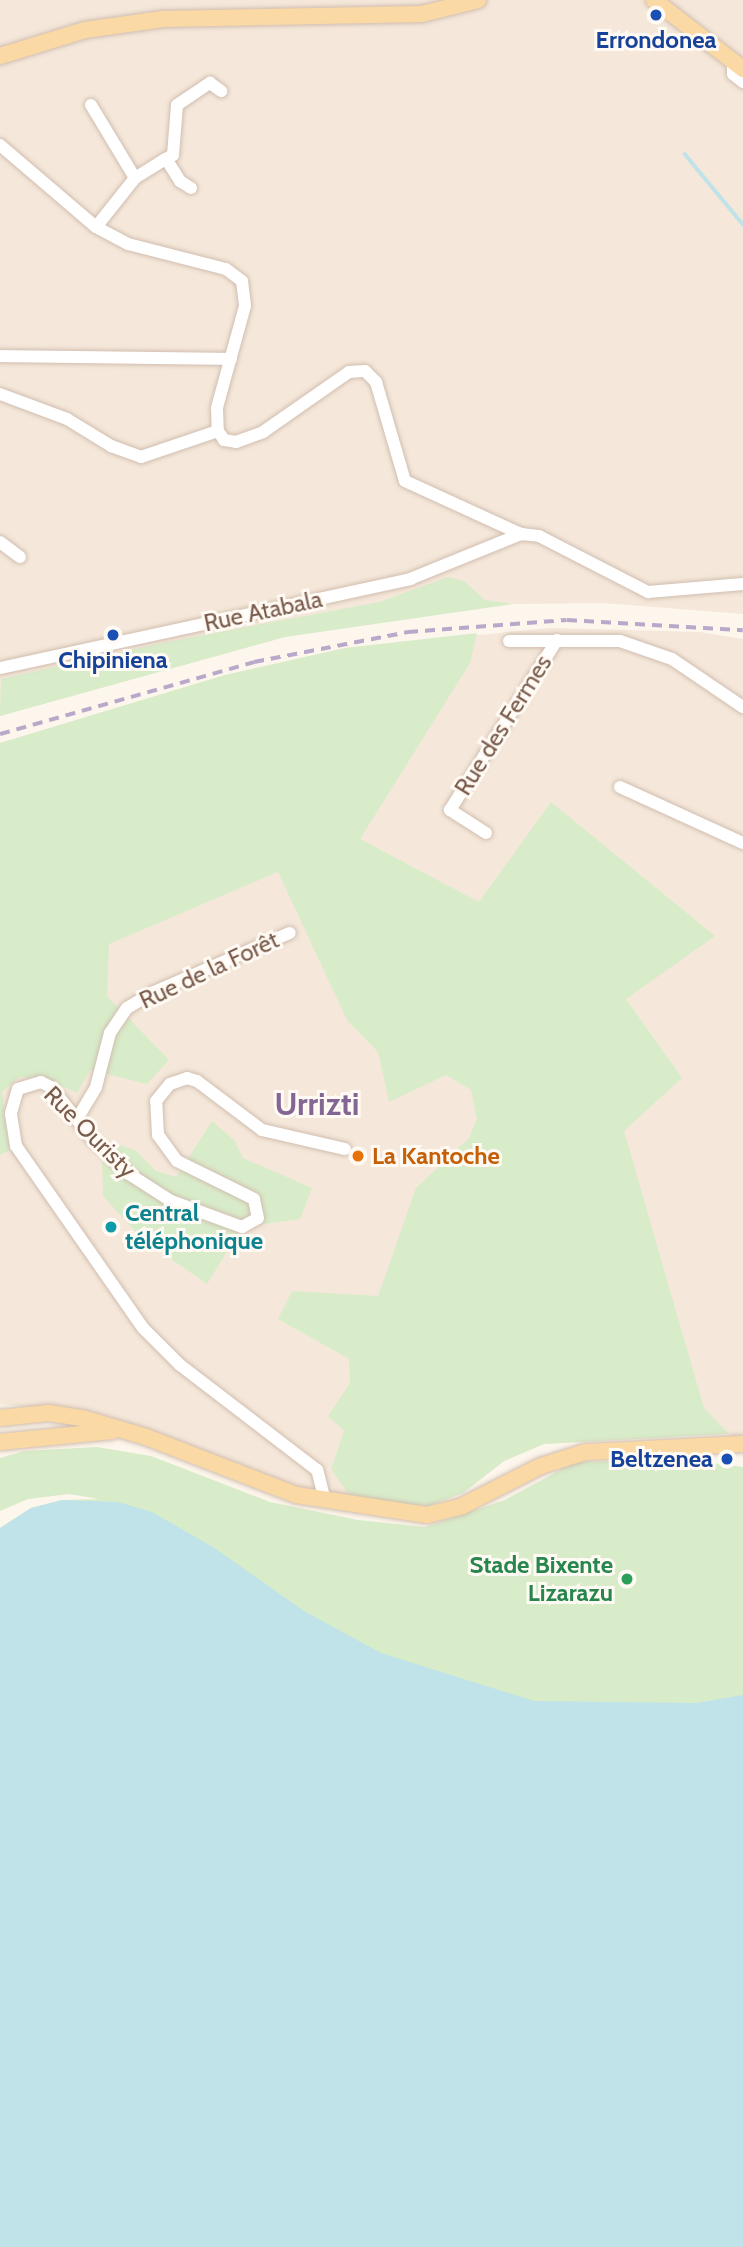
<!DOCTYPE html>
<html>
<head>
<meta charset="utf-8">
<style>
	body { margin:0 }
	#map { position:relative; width:743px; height:2247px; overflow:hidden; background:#fdf6ec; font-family:Cabin,sans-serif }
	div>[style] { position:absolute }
	.residential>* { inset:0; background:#f5e8da }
	.green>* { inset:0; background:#d8ecc9 }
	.water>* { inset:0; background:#bfe3e8 }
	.stream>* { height:3.5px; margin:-1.75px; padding:0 1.75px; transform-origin:1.75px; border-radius:1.75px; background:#bfe3e8 }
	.roads { filter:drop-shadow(0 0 2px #d1beb0) drop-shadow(0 0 2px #d1beb0) }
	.minor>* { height:12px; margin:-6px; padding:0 6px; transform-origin:6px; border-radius:6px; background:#fff }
	.major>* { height:16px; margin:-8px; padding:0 8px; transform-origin:8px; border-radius:8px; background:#fbd9a5 }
	.rail>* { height:3.5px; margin-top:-1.75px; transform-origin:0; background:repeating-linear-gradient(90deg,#b9a8c9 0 10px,transparent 0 17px) }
	.dots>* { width:19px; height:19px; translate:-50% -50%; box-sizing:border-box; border:4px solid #fffaf3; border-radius:50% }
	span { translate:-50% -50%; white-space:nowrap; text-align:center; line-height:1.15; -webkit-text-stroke:6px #fffaf3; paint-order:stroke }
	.transit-label { font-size:24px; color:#164399; font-weight:700 }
	.right { translate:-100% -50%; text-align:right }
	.street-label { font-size:24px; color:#7a5c4d }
	.food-label { font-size:24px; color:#c56008; font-weight:700 }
	.left { translate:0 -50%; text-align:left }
	.culture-label { font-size:24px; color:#0d838f; font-weight:700 }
	.leisure-label { font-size:24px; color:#27864d; font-weight:700 }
	.district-label { font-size:32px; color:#846695; font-weight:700 }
</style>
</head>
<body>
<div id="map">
	<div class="residential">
		<i style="clip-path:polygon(0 0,743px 0,743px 614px,603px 603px,513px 604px,367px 622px,285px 637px,0 716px)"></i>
		<i style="clip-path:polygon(550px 628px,700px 632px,743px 639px,743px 1445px,729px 1434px,685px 1433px,544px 1444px,504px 1461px,463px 1493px,352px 1499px,290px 1485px,178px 1440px,80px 1412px,0 1404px,0 743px,225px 675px,345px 648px)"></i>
	</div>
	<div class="green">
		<i style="clip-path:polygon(448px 577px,464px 581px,485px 600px,513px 604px,285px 637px,0 716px,1px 679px,162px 643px,379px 602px)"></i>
		<i style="clip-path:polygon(477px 633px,470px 663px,360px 839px,479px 902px,551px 802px,715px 936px,626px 999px,682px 1078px,624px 1131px,704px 1408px,729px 1434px,544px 1444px,504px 1461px,463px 1493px,428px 1506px,352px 1499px,331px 1469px,344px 1431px,328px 1416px,350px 1383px,349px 1359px,278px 1319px,292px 1291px,378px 1296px,416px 1188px,469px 1138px,477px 1119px,471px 1090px,446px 1075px,389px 1102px,378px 1052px,347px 1020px,278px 872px,109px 944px,107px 996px,169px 1060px,147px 1084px,90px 1070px,77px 1093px,49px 1080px,19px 1077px,2px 1092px,10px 1150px,0 1155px,0 743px,225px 675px,345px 648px)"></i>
		<i style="clip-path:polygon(212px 1121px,234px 1140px,243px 1158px,312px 1188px,300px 1219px,242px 1227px,207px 1284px,141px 1238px,103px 1196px,102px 1163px,121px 1145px,136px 1151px,156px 1171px,176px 1177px)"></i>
		<i style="clip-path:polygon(97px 1447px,151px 1456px,270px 1502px,358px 1520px,425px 1527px,505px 1500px,575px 1462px,683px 1459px,743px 1467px,743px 1898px,0 2047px,0 1528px,31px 1508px,62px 1500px,99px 1499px,69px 1494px,28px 1499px,0 1511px,0 1458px,24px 1451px)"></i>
	</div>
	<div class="water">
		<i style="clip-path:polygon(62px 1500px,118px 1502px,152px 1512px,213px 1547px,304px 1611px,381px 1653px,534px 1701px,697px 1703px,743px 1695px,743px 2247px,0 2247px,0 1528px,31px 1508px)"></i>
	</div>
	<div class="stream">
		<i style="left:685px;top:154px;width:91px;rotate:50.4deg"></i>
	</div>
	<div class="roads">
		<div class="minor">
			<i style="left:733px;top:62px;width:12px;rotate:90deg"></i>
			<i style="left:733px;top:74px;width:13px;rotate:39deg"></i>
			<i style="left:91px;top:105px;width:85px;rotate:58.9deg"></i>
			<i style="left:135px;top:178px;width:36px;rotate:-32deg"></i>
			<i style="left:0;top:145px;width:126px;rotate:40.5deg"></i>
			<i style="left:96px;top:227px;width:36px;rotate:28deg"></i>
			<i style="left:128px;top:244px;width:101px;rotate:14.3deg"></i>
			<i style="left:226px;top:269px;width:20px;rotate:37deg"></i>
			<i style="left:242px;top:281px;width:25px;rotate:83deg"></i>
			<i style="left:245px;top:306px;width:106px;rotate:105.4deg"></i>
			<i style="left:217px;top:408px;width:23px;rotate:88deg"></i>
			<i style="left:218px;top:431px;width:11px;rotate:56deg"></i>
			<i style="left:224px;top:440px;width:12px;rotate:9deg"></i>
			<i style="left:236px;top:442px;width:29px;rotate:-20deg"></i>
			<i style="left:263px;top:432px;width:105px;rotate:-34.9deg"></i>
			<i style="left:349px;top:372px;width:16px;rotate:-4deg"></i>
			<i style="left:365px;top:371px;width:16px;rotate:45deg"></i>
			<i style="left:376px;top:382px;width:103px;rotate:73.7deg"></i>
			<i style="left:405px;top:481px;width:128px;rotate:24.6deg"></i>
			<i style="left:521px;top:534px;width:18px;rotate:6deg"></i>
			<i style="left:539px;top:536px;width:123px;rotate:27.2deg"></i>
			<i style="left:648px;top:592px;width:95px;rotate:-4.8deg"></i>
			<i style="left:191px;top:188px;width:13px;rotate:-148deg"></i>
			<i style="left:180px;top:181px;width:26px;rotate:-122deg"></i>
			<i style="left:166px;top:159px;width:8px;rotate:-30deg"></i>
			<i style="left:173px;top:155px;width:50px;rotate:-85.4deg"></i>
			<i style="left:177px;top:105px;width:40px;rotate:-34deg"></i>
			<i style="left:210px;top:83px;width:14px;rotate:36deg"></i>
			<i style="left:96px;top:227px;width:63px;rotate:-51.5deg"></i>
			<i style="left:0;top:356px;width:231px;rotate:0.7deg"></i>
			<i style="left:0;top:394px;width:72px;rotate:20.5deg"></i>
			<i style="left:67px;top:419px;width:52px;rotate:31.5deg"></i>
			<i style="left:111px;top:446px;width:32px;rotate:20deg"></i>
			<i style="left:141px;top:457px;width:81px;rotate:-18.7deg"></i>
			<i style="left:0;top:542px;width:25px;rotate:37deg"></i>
			<i style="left:509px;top:641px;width:111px"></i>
			<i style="left:620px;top:641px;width:55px;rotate:19.1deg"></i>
			<i style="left:672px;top:659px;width:86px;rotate:34.1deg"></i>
			<i style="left:0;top:668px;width:420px;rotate:-12.2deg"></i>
			<i style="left:410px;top:579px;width:120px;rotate:-22.1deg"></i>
			<i style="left:620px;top:787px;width:135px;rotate:24.5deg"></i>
			<i style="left:486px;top:833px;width:43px;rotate:-147.4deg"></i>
			<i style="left:450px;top:810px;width:201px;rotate:-57.8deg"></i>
			<i style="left:77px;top:1119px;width:37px;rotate:-59deg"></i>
			<i style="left:96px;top:1087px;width:56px;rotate:-75.5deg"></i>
			<i style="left:110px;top:1033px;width:30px;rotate:-56deg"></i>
			<i style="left:127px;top:1008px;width:31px;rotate:-31deg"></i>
			<i style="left:154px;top:992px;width:148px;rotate:-23.5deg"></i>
			<i style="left:325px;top:1501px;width:32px;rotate:-104deg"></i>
			<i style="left:317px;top:1470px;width:173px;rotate:-142.5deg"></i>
			<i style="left:180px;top:1365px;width:52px;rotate:-135deg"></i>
			<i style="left:143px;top:1328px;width:222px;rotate:-124.9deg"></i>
			<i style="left:16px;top:1146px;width:33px;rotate:-99deg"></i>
			<i style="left:11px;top:1113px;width:25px;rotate:-74deg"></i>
			<i style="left:18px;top:1089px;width:24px;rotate:-17deg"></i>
			<i style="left:41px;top:1082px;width:11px;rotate:27deg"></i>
			<i style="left:51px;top:1087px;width:68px;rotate:51.6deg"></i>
			<i style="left:93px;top:1140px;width:50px;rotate:43.4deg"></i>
			<i style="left:129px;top:1174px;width:50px;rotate:32.7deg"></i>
			<i style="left:171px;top:1201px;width:76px;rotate:20.1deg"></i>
			<i style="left:242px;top:1227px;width:18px;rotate:-29deg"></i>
			<i style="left:258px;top:1218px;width:19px;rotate:-102deg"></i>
			<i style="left:254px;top:1199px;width:86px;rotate:-153.7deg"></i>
			<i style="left:177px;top:1161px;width:32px;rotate:-126deg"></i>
			<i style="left:158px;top:1135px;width:34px;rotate:-93deg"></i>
			<i style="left:156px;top:1101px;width:22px;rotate:-51deg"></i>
			<i style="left:170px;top:1084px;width:18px;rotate:-19deg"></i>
			<i style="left:187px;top:1078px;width:10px;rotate:17deg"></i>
			<i style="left:197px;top:1081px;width:81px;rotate:37deg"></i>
			<i style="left:262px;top:1130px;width:85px;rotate:12.9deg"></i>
		</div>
		<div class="major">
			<i style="left:654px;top:0;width:113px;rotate:37.8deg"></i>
			<i style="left:0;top:56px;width:89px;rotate:-17deg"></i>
			<i style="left:85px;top:30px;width:79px;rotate:-8deg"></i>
			<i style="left:163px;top:19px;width:259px;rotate:-1.1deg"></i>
			<i style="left:422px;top:14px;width:58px;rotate:-14deg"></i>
			<i style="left:0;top:1418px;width:49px;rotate:-5.8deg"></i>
			<i style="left:49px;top:1413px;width:33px;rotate:9deg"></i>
			<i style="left:82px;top:1418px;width:67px;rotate:16.5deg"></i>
			<i style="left:146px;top:1437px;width:161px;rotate:21.1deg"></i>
			<i style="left:296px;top:1495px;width:133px;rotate:8.7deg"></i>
			<i style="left:427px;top:1515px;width:36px;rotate:-14deg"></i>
			<i style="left:462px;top:1506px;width:89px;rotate:-26.9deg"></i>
			<i style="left:541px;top:1466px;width:46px;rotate:-17.7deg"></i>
			<i style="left:585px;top:1452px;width:158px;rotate:-2.9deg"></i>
			<i style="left:0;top:1442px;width:113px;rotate:-5.6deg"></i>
		</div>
	</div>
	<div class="rail">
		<i style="left:0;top:734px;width:264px;rotate:-15.8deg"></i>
		<i style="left:254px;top:662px;width:157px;rotate:-11deg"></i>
		<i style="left:408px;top:632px;width:159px;rotate:-4.3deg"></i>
		<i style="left:567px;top:620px;width:176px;rotate:3.3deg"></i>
	</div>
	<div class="dots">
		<i style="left:656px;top:15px;background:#1a4fb4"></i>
		<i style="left:113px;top:635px;background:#1a4fb4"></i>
		<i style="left:358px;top:1156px;background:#e8710a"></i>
		<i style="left:111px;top:1227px;background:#0f9aa8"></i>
		<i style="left:727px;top:1459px;background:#1a4fb4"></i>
		<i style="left:627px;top:1579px;background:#2e9e5b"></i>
	</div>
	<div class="transit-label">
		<span style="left:656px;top:40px">Errondonea</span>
		<span style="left:113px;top:660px">Chipiniena</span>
		<span class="right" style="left:713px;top:1459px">Beltzenea</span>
	</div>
	<div class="street-label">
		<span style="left:263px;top:611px;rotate:-12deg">Rue Atabala</span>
		<span style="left:503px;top:725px;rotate:-58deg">Rue des Fermes</span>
		<span style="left:209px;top:970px;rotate:-25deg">Rue de la Forêt</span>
		<span style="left:90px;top:1132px;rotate:45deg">Rue Ouristy</span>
	</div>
	<div class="food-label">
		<span class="left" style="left:372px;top:1156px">La Kantoche</span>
	</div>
	<div class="culture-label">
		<span class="left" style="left:125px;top:1227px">Central<br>téléphonique</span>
	</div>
	<div class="leisure-label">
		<span class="right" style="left:613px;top:1579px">Stade Bixente<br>Lizarazu</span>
	</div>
	<div class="district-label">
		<span style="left:317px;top:1104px">Urrizti</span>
	</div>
</div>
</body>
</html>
